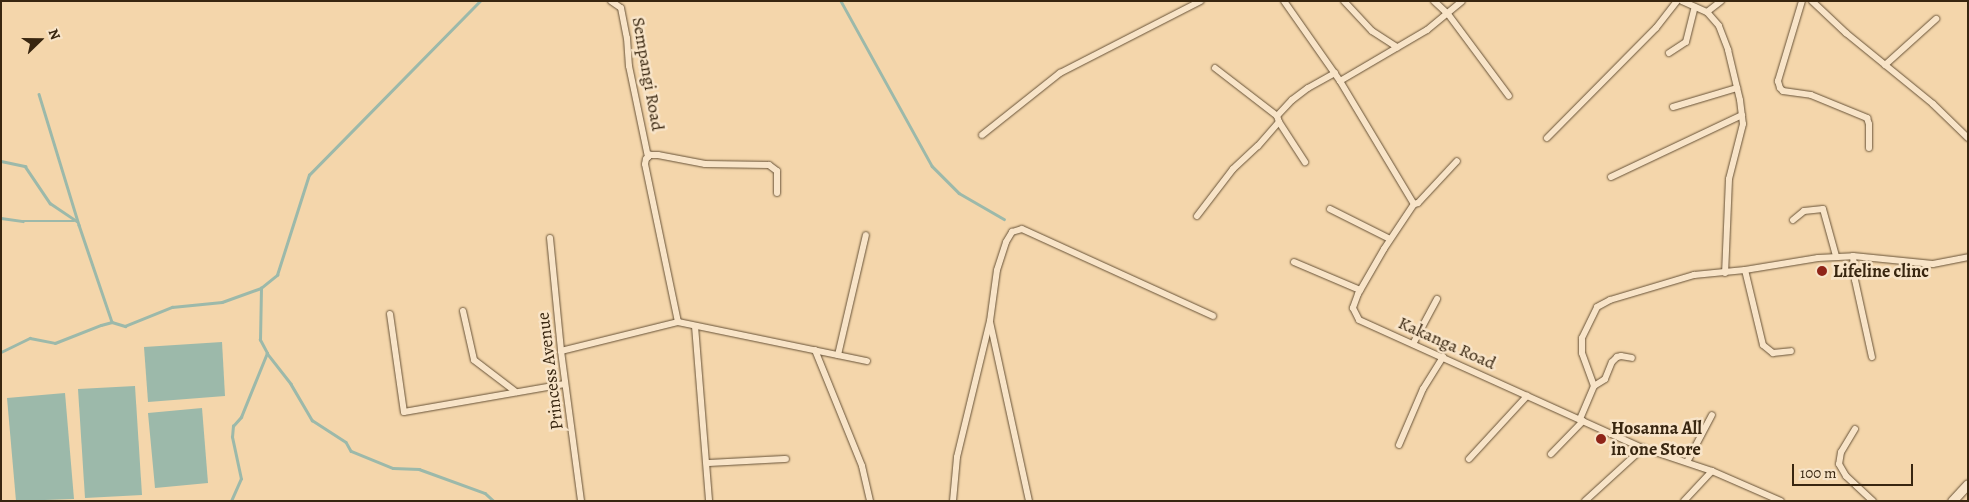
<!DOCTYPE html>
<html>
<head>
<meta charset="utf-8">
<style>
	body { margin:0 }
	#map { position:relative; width:1969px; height:502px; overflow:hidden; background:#f4d6ab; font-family:Alegreya,serif }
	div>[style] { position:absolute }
	.water>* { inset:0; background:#9cb9aa }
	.stream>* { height:2.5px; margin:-1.25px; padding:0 1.25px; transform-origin:1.25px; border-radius:1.25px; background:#9cb9aa }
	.roads { filter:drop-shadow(0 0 1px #675237) drop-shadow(0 0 1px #675237) }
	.street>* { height:6px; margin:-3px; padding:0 3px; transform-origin:3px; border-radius:3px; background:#f8e4c8 }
	.secondary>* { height:9px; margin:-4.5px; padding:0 4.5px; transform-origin:4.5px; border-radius:4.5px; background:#f8e4c8 }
	.dots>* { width:14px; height:14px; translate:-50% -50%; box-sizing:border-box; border:2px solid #f8e4c8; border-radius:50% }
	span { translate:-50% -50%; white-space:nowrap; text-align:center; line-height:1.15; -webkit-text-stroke:5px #f8e4c8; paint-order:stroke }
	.street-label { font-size:18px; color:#382610 }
	.poi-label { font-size:18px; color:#382610; font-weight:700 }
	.left { translate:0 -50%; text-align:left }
	.frame { position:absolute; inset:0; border:2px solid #382610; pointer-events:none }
	.north { position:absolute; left:15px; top:15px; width:50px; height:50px; -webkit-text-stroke:4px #f8e4c8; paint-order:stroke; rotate:68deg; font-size:14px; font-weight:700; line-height:20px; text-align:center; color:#382610 }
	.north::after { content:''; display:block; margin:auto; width:18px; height:22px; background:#382610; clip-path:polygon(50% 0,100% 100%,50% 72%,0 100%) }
	.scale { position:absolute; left:1792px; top:464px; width:121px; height:22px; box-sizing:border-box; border:2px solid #382610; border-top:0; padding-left:6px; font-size:15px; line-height:18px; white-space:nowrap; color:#382610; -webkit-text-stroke:4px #f8e4c8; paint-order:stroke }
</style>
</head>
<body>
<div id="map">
	<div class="water">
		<i style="clip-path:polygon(222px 342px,225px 396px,148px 402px,144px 347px)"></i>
		<i style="clip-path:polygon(135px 386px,142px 495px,85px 498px,78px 389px)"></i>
		<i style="clip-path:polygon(65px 393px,74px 499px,16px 501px,7px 398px)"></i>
		<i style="clip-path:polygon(202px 408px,208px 483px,155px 488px,148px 413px)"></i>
	</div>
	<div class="stream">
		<i style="left:841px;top:1px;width:188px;rotate:61.1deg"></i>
		<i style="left:932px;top:166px;width:38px;rotate:45deg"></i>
		<i style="left:959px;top:193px;width:52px;rotate:30deg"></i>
		<i style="left:39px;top:94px;width:137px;rotate:73deg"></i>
		<i style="left:79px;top:225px;width:102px;rotate:71.2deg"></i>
		<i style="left:1px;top:161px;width:25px;rotate:12deg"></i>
		<i style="left:25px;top:166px;width:45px;rotate:56deg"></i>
		<i style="left:50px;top:203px;width:32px;rotate:34deg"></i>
		<i style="left:1px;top:218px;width:22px;rotate:8deg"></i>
		<i style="left:23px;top:221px;width:51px"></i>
		<i style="left:1px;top:352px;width:32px;rotate:-26deg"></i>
		<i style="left:30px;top:338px;width:25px;rotate:11deg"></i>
		<i style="left:55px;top:343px;width:49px;rotate:-21.4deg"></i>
		<i style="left:101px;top:325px;width:11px;rotate:-15deg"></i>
		<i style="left:112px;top:322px;width:14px;rotate:17deg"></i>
		<i style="left:125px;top:326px;width:51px;rotate:-22deg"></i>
		<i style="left:172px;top:307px;width:50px;rotate:-5.7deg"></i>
		<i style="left:222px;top:302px;width:41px;rotate:-19.7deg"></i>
		<i style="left:261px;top:288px;width:21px;rotate:-39deg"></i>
		<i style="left:277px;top:275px;width:105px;rotate:-72.3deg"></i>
		<i style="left:309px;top:175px;width:244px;rotate:-45.5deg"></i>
		<i style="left:267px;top:353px;width:39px;rotate:52deg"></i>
		<i style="left:291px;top:384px;width:42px;rotate:59.7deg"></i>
		<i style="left:312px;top:420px;width:40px;rotate:32.9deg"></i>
		<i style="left:346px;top:442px;width:10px;rotate:61deg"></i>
		<i style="left:351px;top:451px;width:45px;rotate:22deg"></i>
		<i style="left:393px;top:468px;width:26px;rotate:2deg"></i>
		<i style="left:419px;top:469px;width:70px;rotate:20deg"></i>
		<i style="left:485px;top:493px;width:12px;rotate:42deg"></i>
		<i style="left:231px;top:501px;width:24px;rotate:-66deg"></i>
		<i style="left:241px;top:479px;width:43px;rotate:-102.1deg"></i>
		<i style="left:232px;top:437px;width:11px;rotate:-85deg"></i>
		<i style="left:233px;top:426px;width:12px;rotate:-48deg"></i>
		<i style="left:241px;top:417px;width:69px;rotate:-67.9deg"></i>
		<i style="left:267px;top:353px;width:15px;rotate:-118deg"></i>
		<i style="left:260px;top:340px;width:52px;rotate:-88.9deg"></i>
	</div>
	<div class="roads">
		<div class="street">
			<i style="left:611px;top:1px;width:12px;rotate:35deg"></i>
			<i style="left:621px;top:8px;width:31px;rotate:79deg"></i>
			<i style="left:627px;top:38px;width:28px;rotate:86deg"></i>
			<i style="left:629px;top:66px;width:93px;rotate:78.2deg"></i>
			<i style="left:1284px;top:1px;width:98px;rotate:55deg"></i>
			<i style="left:1340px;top:81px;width:144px;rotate:59deg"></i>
			<i style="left:1414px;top:204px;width:54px;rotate:123.7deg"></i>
			<i style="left:1384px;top:249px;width:52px;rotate:120deg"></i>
			<i style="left:1358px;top:294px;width:15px;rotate:110deg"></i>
			<i style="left:1353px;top:308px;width:13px;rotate:63deg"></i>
			<i style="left:1359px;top:320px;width:312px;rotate:24.3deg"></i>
			<i style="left:1643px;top:448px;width:73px;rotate:18.4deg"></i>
			<i style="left:1712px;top:471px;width:75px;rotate:23.5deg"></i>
			<i style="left:1344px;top:1px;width:41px;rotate:47deg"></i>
			<i style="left:1372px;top:31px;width:30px;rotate:33deg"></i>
			<i style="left:1434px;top:1px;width:19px;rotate:43deg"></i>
			<i style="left:1448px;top:14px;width:102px;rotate:53.4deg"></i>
			<i style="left:1682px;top:1px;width:27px;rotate:24deg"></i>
			<i style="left:1707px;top:12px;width:18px;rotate:49deg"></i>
			<i style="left:1719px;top:26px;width:26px;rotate:69deg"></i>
			<i style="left:1728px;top:50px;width:51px;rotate:76.5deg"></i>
			<i style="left:1740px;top:100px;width:24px;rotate:83deg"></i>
			<i style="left:1743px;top:124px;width:57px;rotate:104.3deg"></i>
			<i style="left:1729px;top:179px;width:94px;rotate:92.4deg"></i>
			<i style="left:1802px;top:1px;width:84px;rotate:106.7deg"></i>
			<i style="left:1778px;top:81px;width:7px;rotate:74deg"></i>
			<i style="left:1780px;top:88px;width:4px;rotate:45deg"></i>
			<i style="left:1783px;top:91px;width:28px;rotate:8deg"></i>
			<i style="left:1811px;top:95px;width:61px;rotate:22.3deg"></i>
			<i style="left:1867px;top:118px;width:6px;rotate:72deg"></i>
			<i style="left:1869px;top:124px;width:24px;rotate:90deg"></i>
			<i style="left:1812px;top:1px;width:47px;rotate:43.3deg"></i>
			<i style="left:1846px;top:33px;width:112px;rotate:39.2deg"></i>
			<i style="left:1933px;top:104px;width:49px;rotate:44.2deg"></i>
			<i style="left:1707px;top:12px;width:18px;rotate:-38deg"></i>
			<i style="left:1669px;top:53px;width:20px;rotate:-33deg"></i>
			<i style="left:1686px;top:42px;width:36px;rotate:-76deg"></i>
			<i style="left:1885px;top:65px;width:69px;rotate:-42deg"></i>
			<i style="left:1215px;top:68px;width:78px;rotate:37.7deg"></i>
			<i style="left:1340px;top:81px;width:101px;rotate:-30.4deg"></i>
			<i style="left:1427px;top:30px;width:45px;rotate:-39.6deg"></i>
			<i style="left:1673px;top:107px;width:67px;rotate:-16.5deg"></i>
			<i style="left:1279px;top:122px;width:48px;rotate:57deg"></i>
			<i style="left:982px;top:135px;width:100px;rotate:-38.5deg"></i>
			<i style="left:1060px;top:73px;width:158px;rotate:-27.1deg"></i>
			<i style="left:1547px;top:138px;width:155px;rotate:-45.3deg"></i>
			<i style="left:1656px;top:28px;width:34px;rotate:-52deg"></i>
			<i style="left:1611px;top:177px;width:145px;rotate:-25.3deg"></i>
			<i style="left:1414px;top:204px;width:4px;rotate:-14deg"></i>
			<i style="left:1418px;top:203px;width:57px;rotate:-47.1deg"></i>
			<i style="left:1330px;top:209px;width:67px;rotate:26.6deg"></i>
			<i style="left:1197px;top:216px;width:59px;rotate:-52.5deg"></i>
			<i style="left:1233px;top:169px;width:34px;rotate:-43deg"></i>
			<i style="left:1258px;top:146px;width:32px;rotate:-49deg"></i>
			<i style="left:1279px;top:122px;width:6px;rotate:-108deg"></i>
			<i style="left:1277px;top:116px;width:22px;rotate:-47deg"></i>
			<i style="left:1292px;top:100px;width:20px;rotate:-37deg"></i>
			<i style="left:1308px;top:88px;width:31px;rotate:-29deg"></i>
			<i style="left:1793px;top:220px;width:14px;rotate:-39deg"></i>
			<i style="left:1804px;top:211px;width:19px;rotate:-6deg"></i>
			<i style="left:1823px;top:209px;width:49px;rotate:74.5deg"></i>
			<i style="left:550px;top:238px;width:114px;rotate:84.4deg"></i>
			<i style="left:561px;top:351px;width:151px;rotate:82.4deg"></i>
			<i style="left:1853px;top:256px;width:24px;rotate:85deg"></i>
			<i style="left:1855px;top:280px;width:79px;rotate:77.6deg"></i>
			<i style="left:1294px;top:262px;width:72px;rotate:23deg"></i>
			<i style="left:1745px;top:270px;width:77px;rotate:76.5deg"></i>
			<i style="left:1763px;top:345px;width:13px;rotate:39deg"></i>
			<i style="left:1773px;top:353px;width:18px;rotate:-6deg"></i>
			<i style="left:463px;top:311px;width:50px;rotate:77.3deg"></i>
			<i style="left:474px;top:360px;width:53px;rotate:37.3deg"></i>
			<i style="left:390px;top:314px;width:99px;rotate:81.9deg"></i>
			<i style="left:404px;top:412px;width:163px;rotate:-9.9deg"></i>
			<i style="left:678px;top:322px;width:161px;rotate:-101.8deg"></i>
			<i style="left:645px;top:164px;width:5px;rotate:-79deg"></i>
			<i style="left:646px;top:159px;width:6px;rotate:-45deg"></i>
			<i style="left:650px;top:155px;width:8px"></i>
			<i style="left:658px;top:155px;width:48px;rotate:10.8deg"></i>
			<i style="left:705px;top:164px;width:64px;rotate:0.9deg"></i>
			<i style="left:769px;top:165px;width:10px;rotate:37deg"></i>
			<i style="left:777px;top:171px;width:22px;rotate:90deg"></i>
			<i style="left:990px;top:322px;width:183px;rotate:77.7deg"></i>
			<i style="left:695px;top:326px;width:176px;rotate:85.4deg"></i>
			<i style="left:1413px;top:344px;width:51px;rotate:-61.9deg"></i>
			<i style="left:815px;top:350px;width:125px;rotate:67.9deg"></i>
			<i style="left:862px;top:466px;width:36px;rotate:77deg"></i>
			<i style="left:561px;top:351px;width:121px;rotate:-13.9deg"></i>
			<i style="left:678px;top:322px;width:193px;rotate:11.7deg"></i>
			<i style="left:838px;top:355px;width:123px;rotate:-76.9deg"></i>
			<i style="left:1594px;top:386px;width:13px;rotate:-32deg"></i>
			<i style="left:1605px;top:379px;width:18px;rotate:-68deg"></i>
			<i style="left:1612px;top:362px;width:7px;rotate:-45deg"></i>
			<i style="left:1617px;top:357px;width:4px;rotate:-14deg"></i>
			<i style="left:1621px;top:356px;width:11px;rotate:10deg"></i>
			<i style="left:1580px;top:419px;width:36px;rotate:-67deg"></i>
			<i style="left:1594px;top:386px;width:35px;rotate:-110deg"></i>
			<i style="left:1582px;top:353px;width:15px;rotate:-90deg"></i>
			<i style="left:1582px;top:338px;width:34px;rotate:-64deg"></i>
			<i style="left:1597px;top:307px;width:15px;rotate:-28deg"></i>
			<i style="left:1610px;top:300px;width:88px;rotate:-16.6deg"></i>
			<i style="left:1694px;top:275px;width:51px;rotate:-5.6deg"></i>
			<i style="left:1745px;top:270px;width:74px;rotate:-9.3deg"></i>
			<i style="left:1818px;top:258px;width:35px;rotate:-3deg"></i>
			<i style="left:1853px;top:256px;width:80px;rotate:5.7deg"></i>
			<i style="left:1933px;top:264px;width:36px;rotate:-11deg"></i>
			<i style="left:1855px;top:429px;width:27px;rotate:121deg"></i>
			<i style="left:1841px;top:452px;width:12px;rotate:99deg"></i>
			<i style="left:1839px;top:464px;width:14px;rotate:60deg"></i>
			<i style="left:1846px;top:476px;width:37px;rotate:43deg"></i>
			<i style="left:1399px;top:445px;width:61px;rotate:-66.8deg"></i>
			<i style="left:1423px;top:389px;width:38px;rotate:-58deg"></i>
			<i style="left:1551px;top:454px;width:46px;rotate:-45.9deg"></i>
			<i style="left:1469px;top:459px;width:86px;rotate:-47.4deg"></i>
			<i style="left:1687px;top:462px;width:53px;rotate:-62deg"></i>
			<i style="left:707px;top:463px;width:79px;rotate:-2.9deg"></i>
			<i style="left:953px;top:501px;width:44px;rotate:-84.8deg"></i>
			<i style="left:957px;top:457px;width:140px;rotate:-76.4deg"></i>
			<i style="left:990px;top:321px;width:51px;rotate:-82.2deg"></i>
			<i style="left:997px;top:270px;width:29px;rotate:-72deg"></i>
			<i style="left:1006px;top:242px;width:12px;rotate:-59deg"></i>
			<i style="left:1012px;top:232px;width:10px;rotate:-17deg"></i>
			<i style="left:1022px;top:229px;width:210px;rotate:24.5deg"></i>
			<i style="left:1585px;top:501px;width:79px;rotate:-42.4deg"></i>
			<i style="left:1684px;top:501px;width:41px;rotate:-47deg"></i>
		</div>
		<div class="secondary">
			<i style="left:1952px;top:501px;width:23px;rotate:-47deg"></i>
		</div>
	</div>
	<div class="dots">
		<i style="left:1822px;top:271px;background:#8f2418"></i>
		<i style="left:1601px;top:439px;background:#8f2418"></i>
	</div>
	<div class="street-label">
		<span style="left:648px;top:74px;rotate:80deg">Sempangi Road</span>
		<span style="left:1447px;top:343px;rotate:24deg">Kakanga Road</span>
		<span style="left:550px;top:371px;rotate:-97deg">Princess Avenue</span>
	</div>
	<div class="poi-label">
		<span class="left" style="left:1833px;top:271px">Lifeline clinc</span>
		<span class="left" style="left:1611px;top:439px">Hosanna All<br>in one Store</span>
	</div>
	<div class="frame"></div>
	<div class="north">N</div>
	<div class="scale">100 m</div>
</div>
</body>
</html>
